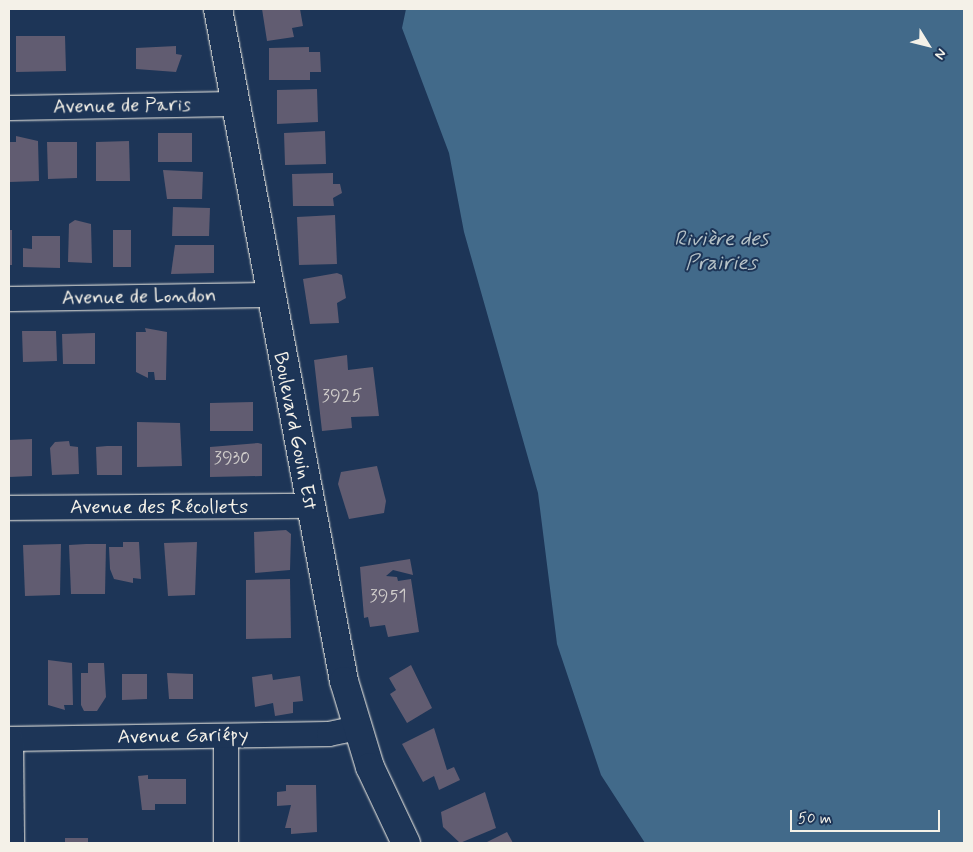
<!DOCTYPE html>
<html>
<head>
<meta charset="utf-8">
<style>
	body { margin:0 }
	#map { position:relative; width:973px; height:852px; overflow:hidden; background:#1d3557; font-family:Mynerve,sans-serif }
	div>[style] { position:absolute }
	.water>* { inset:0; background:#426a8a }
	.building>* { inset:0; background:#615c71 }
	.roads { filter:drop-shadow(0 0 1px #f4f1e8) drop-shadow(0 0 1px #f4f1e8) }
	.street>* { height:24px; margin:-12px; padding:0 12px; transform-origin:12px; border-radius:12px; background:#1d3557 }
	.secondary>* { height:28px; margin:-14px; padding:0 14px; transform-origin:14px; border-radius:14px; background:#1d3557 }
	span { translate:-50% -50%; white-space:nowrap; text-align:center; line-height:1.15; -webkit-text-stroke:4px #1d3557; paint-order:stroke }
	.number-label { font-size:18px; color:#cfccca }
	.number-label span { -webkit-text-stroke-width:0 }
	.street-label { font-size:20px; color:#f4f1e8 }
	.water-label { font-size:21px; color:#b6c2c7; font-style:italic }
	.frame { position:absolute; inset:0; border:10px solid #f4f1e8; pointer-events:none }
	.north { position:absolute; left:903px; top:20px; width:50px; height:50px; -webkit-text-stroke:4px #1d3557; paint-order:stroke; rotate:126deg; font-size:14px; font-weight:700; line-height:20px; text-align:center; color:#f4f1e8 }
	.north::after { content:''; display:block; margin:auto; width:18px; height:22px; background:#f4f1e8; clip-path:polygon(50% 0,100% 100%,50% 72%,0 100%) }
	.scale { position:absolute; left:790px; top:810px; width:150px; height:22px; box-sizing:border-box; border:2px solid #f4f1e8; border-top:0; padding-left:6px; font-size:15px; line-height:18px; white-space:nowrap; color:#f4f1e8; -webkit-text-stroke:4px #1d3557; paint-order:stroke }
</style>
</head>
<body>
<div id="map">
	<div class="water">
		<i style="clip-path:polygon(406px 9px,964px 9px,964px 843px,645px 843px,601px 775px,557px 644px,538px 493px,464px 232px,449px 153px,402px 28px)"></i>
	</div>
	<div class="building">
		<i style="clip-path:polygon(262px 9px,300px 9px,303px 26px,292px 28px,294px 37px,267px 41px)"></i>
		<i style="clip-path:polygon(16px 36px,65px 36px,66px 71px,16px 72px)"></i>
		<i style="clip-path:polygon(176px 46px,176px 54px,182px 55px,176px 72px,136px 69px,136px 48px)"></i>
		<i style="clip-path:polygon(309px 47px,309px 52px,320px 52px,321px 72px,310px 72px,310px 80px,269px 80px,269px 48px)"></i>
		<i style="clip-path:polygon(317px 89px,318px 122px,277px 124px,277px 90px)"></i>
		<i style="clip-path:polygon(325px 131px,326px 164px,285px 165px,284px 133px)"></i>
		<i style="clip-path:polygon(158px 133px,192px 133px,192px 162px,158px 162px)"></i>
		<i style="clip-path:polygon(16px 136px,38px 141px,39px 181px,9px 182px,9px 142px,16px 142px)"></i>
		<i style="clip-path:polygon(129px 141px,130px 181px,96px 181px,96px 142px)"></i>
		<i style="clip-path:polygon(47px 142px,77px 142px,77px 178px,48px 179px)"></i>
		<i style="clip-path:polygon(163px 170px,203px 172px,202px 199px,167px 199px)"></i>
		<i style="clip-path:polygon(333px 173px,333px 184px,340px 184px,342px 193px,333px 198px,334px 206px,293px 206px,292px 174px)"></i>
		<i style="clip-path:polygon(173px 207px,210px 208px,209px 236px,172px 236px)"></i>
		<i style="clip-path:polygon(335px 215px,337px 264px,299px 265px,297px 217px)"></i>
		<i style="clip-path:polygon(75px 220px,91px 224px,92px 263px,68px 262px,69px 224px)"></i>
		<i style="clip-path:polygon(9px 230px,12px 230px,12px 265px,9px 265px)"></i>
		<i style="clip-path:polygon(113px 230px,131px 230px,131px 267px,113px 267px)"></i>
		<i style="clip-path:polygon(32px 236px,60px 236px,60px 268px,23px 267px,23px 248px,32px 249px)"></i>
		<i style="clip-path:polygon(175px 245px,214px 245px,214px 273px,171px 274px)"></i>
		<i style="clip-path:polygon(337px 273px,342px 275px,346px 298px,337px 303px,339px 323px,310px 324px,303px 279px)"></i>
		<i style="clip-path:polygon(145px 328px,167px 332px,166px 380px,155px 380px,154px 372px,148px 372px,148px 378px,136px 372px,136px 332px,146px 332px)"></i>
		<i style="clip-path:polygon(22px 331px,56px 331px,57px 361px,23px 362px)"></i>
		<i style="clip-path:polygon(95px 333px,95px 364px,63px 364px,62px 334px)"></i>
		<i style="clip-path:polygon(347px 355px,348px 370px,373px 367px,379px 416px,351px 417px,352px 428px,322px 431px,314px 360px)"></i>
		<i style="clip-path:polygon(253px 402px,253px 431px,210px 431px,210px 403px)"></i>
		<i style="clip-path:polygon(137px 422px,180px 423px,182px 466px,137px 467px)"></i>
		<i style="clip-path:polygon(32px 439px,32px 476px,9px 477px,9px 440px)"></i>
		<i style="clip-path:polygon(69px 441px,70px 446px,78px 447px,79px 474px,52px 475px,50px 448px,55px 442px)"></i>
		<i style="clip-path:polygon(258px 443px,262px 444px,262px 476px,210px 477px,210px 447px)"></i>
		<i style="clip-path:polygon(107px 446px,122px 446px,122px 475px,97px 475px,96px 447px)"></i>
		<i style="clip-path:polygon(377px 466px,386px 501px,384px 513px,349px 519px,338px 484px,341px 472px)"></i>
		<i style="clip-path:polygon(286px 530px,291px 534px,290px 570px,255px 573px,254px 532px)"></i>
		<i style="clip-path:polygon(123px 542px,139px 542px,141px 579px,133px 578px,133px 583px,114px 579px,110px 569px,109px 547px,123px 547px)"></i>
		<i style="clip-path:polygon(197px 542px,195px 595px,168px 596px,164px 543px)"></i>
		<i style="clip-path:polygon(61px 544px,60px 595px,25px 596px,23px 545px)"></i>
		<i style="clip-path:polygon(86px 544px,106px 544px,105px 594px,71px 594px,69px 545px)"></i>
		<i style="clip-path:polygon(410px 559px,413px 575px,393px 570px,386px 576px,397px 577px,398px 581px,411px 579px,419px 632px,388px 637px,385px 625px,370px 627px,368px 617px,364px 618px,360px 567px)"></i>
		<i style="clip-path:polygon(290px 579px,291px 638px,246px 639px,246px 580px)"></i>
		<i style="clip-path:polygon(48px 660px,72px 663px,73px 705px,64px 705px,65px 710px,48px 705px)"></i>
		<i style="clip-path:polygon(88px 663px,104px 663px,106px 697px,97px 711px,84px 711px,81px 705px,81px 673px,88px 673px)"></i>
		<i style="clip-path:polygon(411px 665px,432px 708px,407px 723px,390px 694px,396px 690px,389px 678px)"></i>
		<i style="clip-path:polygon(167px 673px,193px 674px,193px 699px,169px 699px)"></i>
		<i style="clip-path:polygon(122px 674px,147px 674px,147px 699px,122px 700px)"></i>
		<i style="clip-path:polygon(272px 674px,273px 680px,300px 676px,303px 701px,293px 702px,293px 713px,275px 716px,273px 703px,255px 707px,252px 677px)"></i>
		<i style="clip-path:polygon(434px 728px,447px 770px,454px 767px,460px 780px,439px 790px,434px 776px,423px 782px,402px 744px)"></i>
		<i style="clip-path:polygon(148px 775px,148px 779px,186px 779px,186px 804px,155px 804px,155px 810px,142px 810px,138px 776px)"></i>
		<i style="clip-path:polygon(286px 785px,316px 785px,317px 832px,291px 834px,291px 828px,285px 828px,291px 805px,277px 806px,277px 792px,286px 791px)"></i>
		<i style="clip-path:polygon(485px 792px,496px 828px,460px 843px,443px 827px,441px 812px)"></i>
		<i style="clip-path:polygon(507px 832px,513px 843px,485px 843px)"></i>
		<i style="clip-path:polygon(65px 838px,88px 838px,88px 843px,65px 843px)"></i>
	</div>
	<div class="roads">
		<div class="street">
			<i style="left:9px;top:108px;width:225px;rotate:-1deg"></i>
			<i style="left:9px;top:299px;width:260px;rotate:-0.9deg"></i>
			<i style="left:9px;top:508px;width:299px;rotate:-0.4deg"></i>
			<i style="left:226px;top:736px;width:107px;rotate:90deg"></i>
			<i style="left:9px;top:739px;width:320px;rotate:-0.9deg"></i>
			<i style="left:329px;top:734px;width:29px;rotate:-12deg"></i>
			<i style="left:11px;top:739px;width:104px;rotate:89.4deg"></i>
		</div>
		<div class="secondary">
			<i style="left:218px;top:9px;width:684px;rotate:79.38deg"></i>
			<i style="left:344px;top:681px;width:90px;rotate:73.2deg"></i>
			<i style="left:370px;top:767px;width:84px;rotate:64.7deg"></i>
		</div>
	</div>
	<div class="number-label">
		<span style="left:342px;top:396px">3925</span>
		<span style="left:232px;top:458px">3930</span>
		<span style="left:388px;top:596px">3951</span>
	</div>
	<div class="street-label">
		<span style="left:122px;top:106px;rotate:-1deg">Avenue de Paris</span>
		<span style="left:139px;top:297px;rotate:-1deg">Avenue de London</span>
		<span style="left:295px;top:431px;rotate:79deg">Boulevard Gouin Est</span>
		<span style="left:159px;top:507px">Avenue des Récollets</span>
		<span style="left:183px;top:736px;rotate:-1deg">Avenue Gariépy</span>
	</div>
	<div class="water-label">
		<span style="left:721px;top:251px">Rivière des<br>Prairies</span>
	</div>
	<div class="frame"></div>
	<div class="north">N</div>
	<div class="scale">50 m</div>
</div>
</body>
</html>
